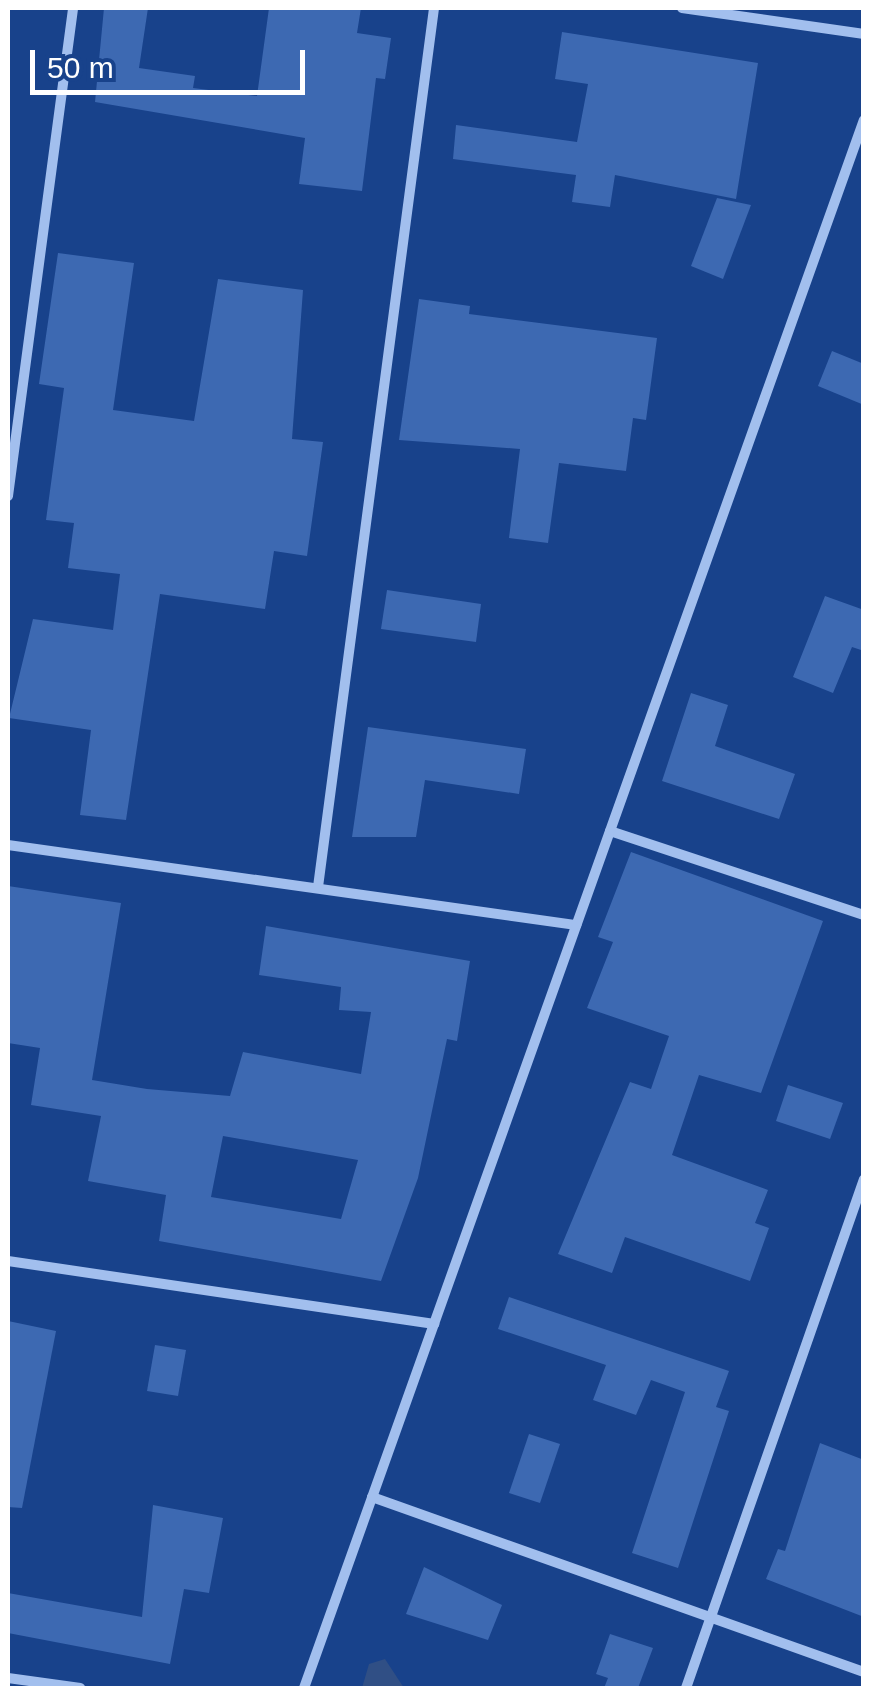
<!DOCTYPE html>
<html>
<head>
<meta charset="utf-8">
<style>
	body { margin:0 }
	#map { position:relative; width:871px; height:1696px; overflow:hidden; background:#18428b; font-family:Helvetica,sans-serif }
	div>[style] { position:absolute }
	.water>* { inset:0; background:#304f85 }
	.building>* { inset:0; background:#3d69b2 }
	.street>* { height:10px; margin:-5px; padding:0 5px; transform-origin:5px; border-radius:5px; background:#a2bfee }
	span { translate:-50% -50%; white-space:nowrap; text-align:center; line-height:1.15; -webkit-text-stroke:8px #18428b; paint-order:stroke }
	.frame { position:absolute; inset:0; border:10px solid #fff; pointer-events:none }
	.scale { position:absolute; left:30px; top:50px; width:275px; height:45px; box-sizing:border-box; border:5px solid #fff; border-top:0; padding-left:12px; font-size:30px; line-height:35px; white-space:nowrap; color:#fff; -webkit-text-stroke:8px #18428b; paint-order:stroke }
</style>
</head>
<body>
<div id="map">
	<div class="water">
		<i style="clip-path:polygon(385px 1659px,404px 1688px,362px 1688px,369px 1664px)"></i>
	</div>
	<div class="building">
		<i style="clip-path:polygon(104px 8px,148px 8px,139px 68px,195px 76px,193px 88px,257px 96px,269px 8px,361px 8px,357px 33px,391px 38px,385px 79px,376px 78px,362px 191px,299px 184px,305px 138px,95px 102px)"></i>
		<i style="clip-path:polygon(562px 32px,758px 63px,736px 199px,615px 175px,610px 207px,572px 202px,576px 175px,453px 159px,456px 125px,577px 142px,588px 84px,555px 79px)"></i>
		<i style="clip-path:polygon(717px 198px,751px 205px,723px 279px,691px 266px)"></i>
		<i style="clip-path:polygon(58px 253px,134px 263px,113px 410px,194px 421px,218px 279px,303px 290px,292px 439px,323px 442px,307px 556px,274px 551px,265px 609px,160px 594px,126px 820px,80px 815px,91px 730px,9px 718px,33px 619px,113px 630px,120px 574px,68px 568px,74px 523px,46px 520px,64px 388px,39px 384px)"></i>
		<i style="clip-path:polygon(419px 299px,470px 306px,469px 314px,657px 338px,646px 420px,633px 418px,626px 471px,559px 463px,548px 543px,509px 538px,520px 449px,399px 440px)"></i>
		<i style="clip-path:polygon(832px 351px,864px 364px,864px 405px,818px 386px)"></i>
		<i style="clip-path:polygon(387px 590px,481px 604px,476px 642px,381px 629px)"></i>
		<i style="clip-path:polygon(825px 596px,864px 610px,864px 651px,852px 647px,833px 693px,793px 677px)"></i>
		<i style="clip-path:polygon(691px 693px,728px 705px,715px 746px,795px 774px,779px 819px,662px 781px)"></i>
		<i style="clip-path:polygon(368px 727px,526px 749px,519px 794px,425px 780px,416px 837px,352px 837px)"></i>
		<i style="clip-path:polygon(631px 852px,823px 921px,761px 1093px,699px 1075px,672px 1155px,768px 1190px,755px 1223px,769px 1228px,750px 1281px,625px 1237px,612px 1273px,558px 1254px,630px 1082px,651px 1089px,669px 1036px,587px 1008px,613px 942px,598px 937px)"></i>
		<i style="clip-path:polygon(evenodd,8px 886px,121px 903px,92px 1080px,147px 1089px,230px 1096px,243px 1052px,361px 1074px,371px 1012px,339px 1010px,341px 987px,259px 975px,266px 926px,470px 961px,457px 1041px,447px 1039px,418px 1178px,381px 1281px,159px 1241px,166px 1195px,88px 1181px,101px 1116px,31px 1105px,40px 1048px,8px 1043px,8px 886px,223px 1136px,358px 1160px,341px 1219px,211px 1197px,223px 1136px)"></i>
		<i style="clip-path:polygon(788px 1085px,843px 1103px,830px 1139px,776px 1121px)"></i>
		<i style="clip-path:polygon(509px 1297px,729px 1371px,716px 1407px,729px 1411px,678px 1568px,632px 1553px,685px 1392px,651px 1380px,636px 1415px,593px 1400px,606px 1365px,498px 1329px)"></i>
		<i style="clip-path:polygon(8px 1321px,56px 1331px,22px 1508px,8px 1507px)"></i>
		<i style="clip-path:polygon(155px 1345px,186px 1350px,178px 1396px,147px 1391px)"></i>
		<i style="clip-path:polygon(529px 1434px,560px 1444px,540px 1503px,509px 1493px)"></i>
		<i style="clip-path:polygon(820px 1443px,864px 1460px,864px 1617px,766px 1579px,778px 1549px,785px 1551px)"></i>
		<i style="clip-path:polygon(153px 1505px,223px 1518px,209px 1593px,184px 1589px,170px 1664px,8px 1633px,8px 1593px,142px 1617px)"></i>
		<i style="clip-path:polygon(424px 1567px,502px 1605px,488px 1640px,406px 1614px)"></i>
		<i style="clip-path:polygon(610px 1634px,653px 1648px,638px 1688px,604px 1688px,608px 1678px,596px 1674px)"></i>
	</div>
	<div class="street">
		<i style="left:682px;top:8px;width:184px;rotate:8.1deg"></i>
		<i style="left:8px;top:496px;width:492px;rotate:-82.4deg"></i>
		<i style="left:610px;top:831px;width:268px;rotate:18.3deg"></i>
		<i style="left:8px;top:845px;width:574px;rotate:8.02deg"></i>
		<i style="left:318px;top:887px;width:887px;rotate:-82.48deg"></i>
		<i style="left:8px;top:1261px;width:431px;rotate:8.4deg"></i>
		<i style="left:372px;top:1497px;width:522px;rotate:19.58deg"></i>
		<i style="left:8px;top:1678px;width:73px;rotate:7.9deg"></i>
		<i style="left:304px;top:1688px;width:1665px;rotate:-70.35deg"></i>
		<i style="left:686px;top:1688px;width:539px;rotate:-70.72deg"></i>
	</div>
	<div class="frame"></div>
	<div class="scale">50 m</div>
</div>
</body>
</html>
